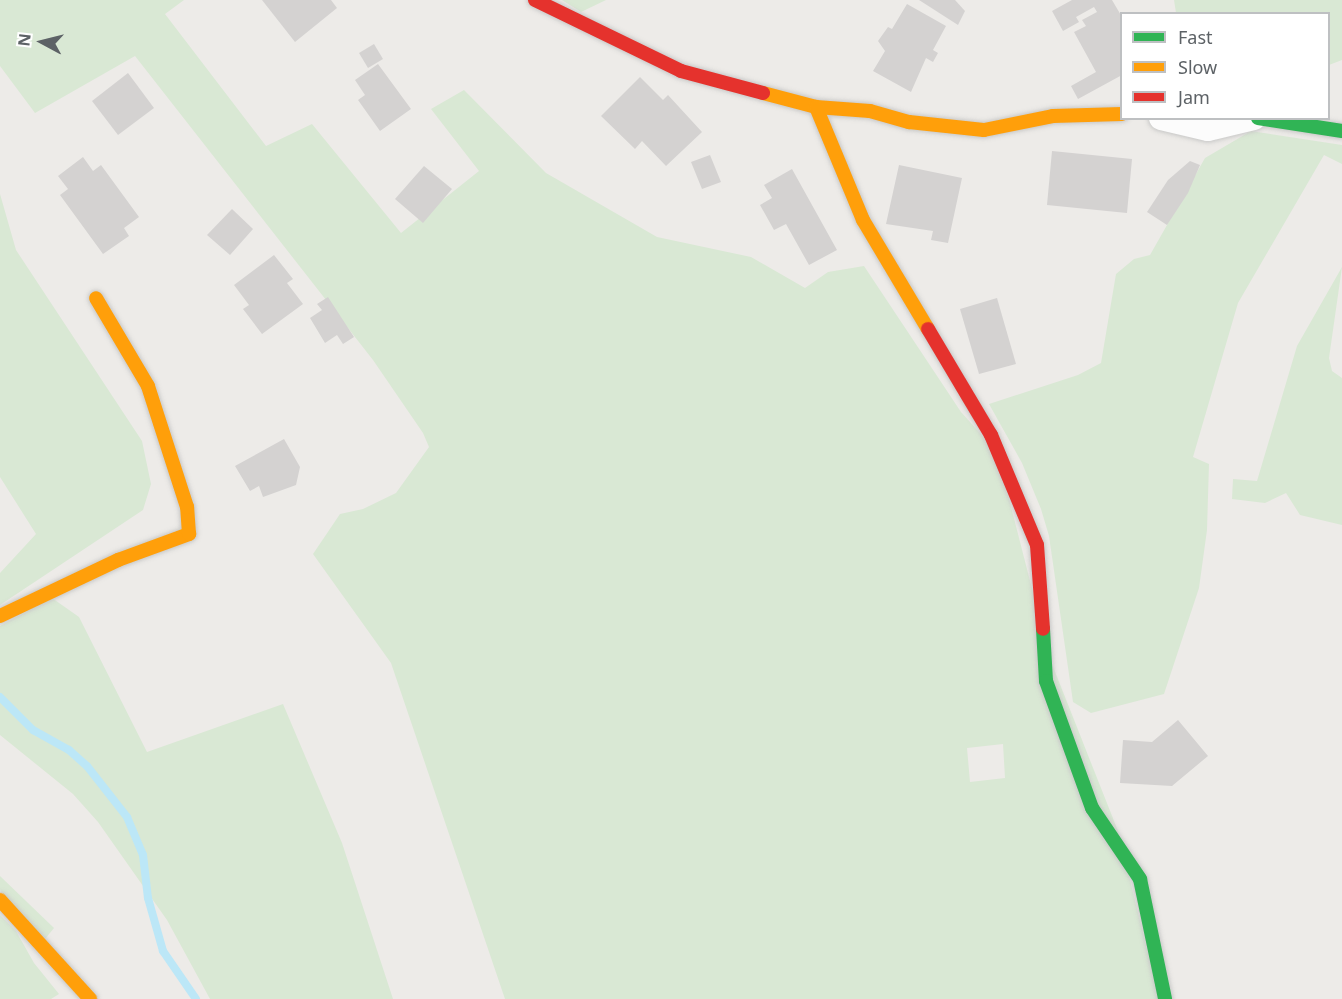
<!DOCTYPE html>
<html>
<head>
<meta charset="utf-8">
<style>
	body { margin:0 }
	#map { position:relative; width:1342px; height:999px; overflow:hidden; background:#edebe8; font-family:"Noto Sans",sans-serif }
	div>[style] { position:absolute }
	.green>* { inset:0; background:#d9e8d4 }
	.stream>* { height:8px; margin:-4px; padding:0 4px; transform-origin:4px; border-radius:4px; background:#bce7f7 }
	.building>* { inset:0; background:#d4d2d1 }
	.roads { filter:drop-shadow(0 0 2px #c9c9c8) drop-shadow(0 0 2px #c9c9c8) }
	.street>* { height:24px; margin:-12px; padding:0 12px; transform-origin:12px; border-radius:12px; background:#fcfcfc }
	.fast>* { height:14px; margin:-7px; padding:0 7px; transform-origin:7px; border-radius:7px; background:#30b455 }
	.slow>* { height:14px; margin:-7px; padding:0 7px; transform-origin:7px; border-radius:7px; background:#ff9f0a }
	.jam>* { height:14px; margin:-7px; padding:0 7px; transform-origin:7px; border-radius:7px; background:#e5322d }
	span { translate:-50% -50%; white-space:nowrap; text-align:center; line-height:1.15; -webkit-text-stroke:4.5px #fff; paint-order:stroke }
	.legend { position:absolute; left:1120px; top:12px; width:210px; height:108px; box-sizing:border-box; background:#fff; border:2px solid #bec0c2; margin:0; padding:8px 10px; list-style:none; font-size:18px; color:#5d6266 }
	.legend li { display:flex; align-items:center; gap:12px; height:30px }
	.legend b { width:30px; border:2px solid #bec0c2 }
	.north { position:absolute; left:12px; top:12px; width:60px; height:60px; -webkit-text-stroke:4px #fff; paint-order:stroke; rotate:277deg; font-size:16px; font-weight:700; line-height:24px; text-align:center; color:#5d6266 }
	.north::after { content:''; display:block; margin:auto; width:21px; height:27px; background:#5d6266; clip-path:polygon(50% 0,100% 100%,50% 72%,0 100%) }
</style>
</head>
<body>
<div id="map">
	<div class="green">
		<i style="clip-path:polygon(evenodd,0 0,184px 0,165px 14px,266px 146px,312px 124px,401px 233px,479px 171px,431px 109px,464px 90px,546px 173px,657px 237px,751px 257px,805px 288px,828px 272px,864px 266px,961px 412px,997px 452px,1050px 659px,1118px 831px,1159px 999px,505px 999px,391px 663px,313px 554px,340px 514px,363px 509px,396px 493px,429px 447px,423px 433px,373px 360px,135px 56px,35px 113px,0 66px,0 0,1003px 744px,1005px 778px,970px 782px,967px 748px,1003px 744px)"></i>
		<i style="clip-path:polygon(562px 0,606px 0,581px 12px)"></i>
		<i style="clip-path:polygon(1174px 0,1342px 0,1342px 60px,1329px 65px,1328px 14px,1176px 13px)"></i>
		<i style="clip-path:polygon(1251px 131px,1342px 145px,1342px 164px,1324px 155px,1238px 303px,1193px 457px,1209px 464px,1207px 530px,1199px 588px,1164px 694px,1091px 713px,1073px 702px,1049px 536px,1041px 509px,1022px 463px,989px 404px,1078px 375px,1101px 363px,1116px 274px,1134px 259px,1150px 255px,1205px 158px)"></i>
		<i style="clip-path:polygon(0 194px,16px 250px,142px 441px,151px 484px,143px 510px,0 605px,0 573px,36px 534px,0 477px)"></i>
		<i style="clip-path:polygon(1342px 267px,1329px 358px,1332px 371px,1342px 378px,1342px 525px,1300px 515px,1286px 493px,1265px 503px,1232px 499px,1233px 479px,1257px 481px,1297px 346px)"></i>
		<i style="clip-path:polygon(52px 598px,79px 617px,147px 752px,283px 704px,342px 843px,393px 999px,210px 999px,167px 920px,98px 822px,73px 794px,0 735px,0 626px)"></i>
		<i style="clip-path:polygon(0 876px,54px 928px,45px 939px,0 890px)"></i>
		<i style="clip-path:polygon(0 915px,16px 931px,34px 963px,59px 994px,51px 999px,0 999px)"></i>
	</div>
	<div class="stream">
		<i style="left:0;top:697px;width:47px;rotate:45deg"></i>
		<i style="left:33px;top:730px;width:41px;rotate:29.1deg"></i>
		<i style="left:69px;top:750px;width:24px;rotate:42deg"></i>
		<i style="left:87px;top:766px;width:65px;rotate:51.9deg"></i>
		<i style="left:127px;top:817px;width:41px;rotate:67.2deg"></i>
		<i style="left:143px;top:855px;width:43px;rotate:83.4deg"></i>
		<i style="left:148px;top:898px;width:55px;rotate:74.2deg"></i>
		<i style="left:163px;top:951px;width:58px;rotate:55.5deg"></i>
	</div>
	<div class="building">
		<i style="clip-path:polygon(262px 0,331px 0,337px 8px,295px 42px)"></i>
		<i style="clip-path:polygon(919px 0,955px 0,965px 11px,958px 25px)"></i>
		<i style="clip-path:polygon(1072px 0,1112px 0,1122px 17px,1122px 75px,1078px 99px,1071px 86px,1096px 72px,1074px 32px,1086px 26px,1082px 20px,1097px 12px,1094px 7px,1076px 17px,1079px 22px,1063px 31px,1052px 11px)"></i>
		<i style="clip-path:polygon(907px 4px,946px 26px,933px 50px,938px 53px,933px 62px,926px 58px,911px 92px,873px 71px,885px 51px,878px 41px,888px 27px,892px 29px)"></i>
		<i style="clip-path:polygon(374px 44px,383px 59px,368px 68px,359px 53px)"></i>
		<i style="clip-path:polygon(378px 64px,411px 109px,380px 131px,358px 100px,365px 95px,355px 80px)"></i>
		<i style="clip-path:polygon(128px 73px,154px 108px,118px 135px,92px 101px)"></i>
		<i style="clip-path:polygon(640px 77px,663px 100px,668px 95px,702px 132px,666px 166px,642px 141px,635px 149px,601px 116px)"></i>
		<i style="clip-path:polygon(1052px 151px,1132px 159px,1127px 213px,1047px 205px)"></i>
		<i style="clip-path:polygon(710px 155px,721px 182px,702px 189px,691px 162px)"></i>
		<i style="clip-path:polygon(83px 157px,93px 171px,101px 165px,139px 217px,124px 228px,129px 236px,103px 254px,60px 195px,68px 189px,58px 176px)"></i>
		<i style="clip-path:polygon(1190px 161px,1200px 165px,1188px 193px,1167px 225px,1147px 212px,1168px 180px)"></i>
		<i style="clip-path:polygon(899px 165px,962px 178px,948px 243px,931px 240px,933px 231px,886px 224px)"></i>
		<i style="clip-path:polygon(424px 166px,452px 189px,423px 223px,395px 199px)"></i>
		<i style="clip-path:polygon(792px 169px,837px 250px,809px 265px,786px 224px,774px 230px,760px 205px,772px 198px,764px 185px)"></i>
		<i style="clip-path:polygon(232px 209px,253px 229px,230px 255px,207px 235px)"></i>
		<i style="clip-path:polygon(274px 255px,293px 279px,287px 283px,303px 304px,262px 334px,243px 309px,249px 305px,234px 285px)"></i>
		<i style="clip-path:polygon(328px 297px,354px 337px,343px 344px,337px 335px,325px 343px,310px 318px,322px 310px,317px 304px)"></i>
		<i style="clip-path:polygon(997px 298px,1016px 364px,979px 374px,960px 309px)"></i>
		<i style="clip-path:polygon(284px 439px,300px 467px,296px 485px,263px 497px,259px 486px,250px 491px,235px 466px)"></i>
		<i style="clip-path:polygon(1178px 720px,1208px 756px,1172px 786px,1120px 783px,1123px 740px,1152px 742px)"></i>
	</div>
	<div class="roads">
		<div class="street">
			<i style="left:1161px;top:118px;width:48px;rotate:13.2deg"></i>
			<i style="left:1208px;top:129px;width:47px;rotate:-13.4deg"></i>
		</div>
		<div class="fast">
			<i style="left:1258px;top:118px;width:85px;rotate:8.8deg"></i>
			<i style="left:1043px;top:629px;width:52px;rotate:86.7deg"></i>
			<i style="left:1046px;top:681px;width:135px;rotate:70.1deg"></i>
			<i style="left:1092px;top:808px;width:86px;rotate:55.9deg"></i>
			<i style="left:1140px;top:879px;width:123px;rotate:78.2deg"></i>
		</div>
		<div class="slow">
			<i style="left:763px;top:93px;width:55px;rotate:14.8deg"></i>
			<i style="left:816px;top:107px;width:54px;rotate:4.2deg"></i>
			<i style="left:870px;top:111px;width:41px;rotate:15.8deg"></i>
			<i style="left:909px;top:122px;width:75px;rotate:6.1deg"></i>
			<i style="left:984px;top:130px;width:70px;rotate:-11.5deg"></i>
			<i style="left:1053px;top:116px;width:69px;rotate:-1.7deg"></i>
			<i style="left:816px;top:107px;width:122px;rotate:67.4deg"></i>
			<i style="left:863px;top:220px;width:127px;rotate:59.2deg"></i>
			<i style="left:0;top:616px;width:131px;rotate:-25.4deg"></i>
			<i style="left:118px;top:560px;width:76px;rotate:-20.1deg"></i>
			<i style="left:189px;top:534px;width:27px;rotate:-94deg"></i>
			<i style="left:187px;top:507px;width:127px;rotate:-107.9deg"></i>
			<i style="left:148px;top:386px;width:102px;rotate:-120.6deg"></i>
			<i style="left:0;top:900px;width:134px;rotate:47.7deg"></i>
		</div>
		<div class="jam">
			<i style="left:535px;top:0;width:162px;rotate:25.9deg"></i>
			<i style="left:681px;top:71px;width:85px;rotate:15deg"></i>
			<i style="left:928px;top:329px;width:123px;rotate:59.3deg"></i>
			<i style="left:991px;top:435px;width:119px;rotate:67.3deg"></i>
			<i style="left:1037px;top:545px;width:84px;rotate:85.9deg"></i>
		</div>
	</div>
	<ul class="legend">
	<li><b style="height:8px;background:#30b455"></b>Fast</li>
	<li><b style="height:8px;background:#ff9f0a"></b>Slow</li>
	<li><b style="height:8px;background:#e5322d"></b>Jam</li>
	</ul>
	<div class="north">N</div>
</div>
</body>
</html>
